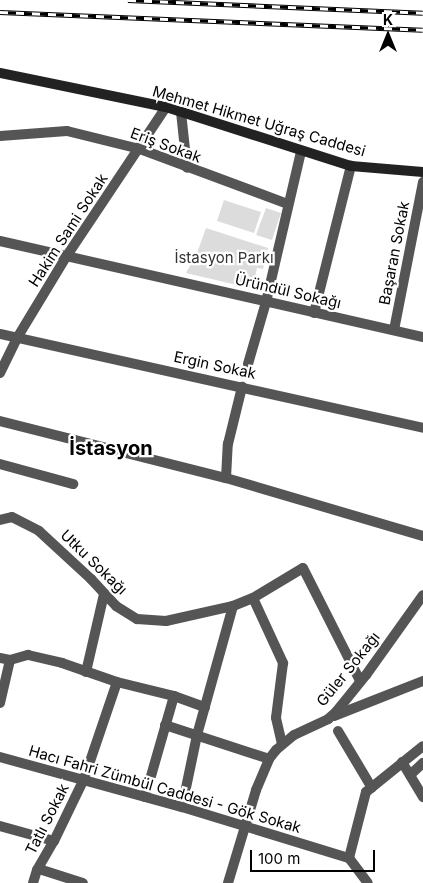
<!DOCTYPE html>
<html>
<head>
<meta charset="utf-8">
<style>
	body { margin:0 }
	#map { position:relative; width:423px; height:883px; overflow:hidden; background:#fff; font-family:Inter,sans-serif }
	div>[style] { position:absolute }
	.green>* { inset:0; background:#dcdcdc }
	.minor>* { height:10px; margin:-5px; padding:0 5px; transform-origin:5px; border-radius:5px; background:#555 }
	.tertiary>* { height:10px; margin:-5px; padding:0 5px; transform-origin:5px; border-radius:5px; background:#555 }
	.secondary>* { height:10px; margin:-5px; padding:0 5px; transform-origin:5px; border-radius:5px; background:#222 }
	.rail>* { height:4.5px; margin-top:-2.25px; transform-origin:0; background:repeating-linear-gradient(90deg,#fff 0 8px,#000 0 16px); box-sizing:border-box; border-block:1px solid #000 }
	span { translate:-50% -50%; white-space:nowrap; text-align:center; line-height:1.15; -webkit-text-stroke:4.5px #fff; paint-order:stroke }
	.street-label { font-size:15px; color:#000 }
	.park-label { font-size:15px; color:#333 }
	.district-label { font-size:20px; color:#000; font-weight:700 }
	.north { position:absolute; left:363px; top:10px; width:50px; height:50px; -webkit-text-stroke:4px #fff; paint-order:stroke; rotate:0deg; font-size:14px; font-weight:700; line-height:20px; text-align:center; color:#000 }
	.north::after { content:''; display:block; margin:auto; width:18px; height:22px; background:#000; clip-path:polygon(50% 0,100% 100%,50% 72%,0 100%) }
	.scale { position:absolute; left:250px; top:850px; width:125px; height:22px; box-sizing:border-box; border:2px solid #000; border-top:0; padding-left:6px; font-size:15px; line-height:18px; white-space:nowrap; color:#000; -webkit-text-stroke:4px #fff; paint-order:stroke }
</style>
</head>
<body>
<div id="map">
	<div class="green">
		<i style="clip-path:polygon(224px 200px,261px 212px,254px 233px,217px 221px)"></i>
		<i style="clip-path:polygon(266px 208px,281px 213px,272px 240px,256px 235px)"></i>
		<i style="clip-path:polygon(206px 228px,268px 248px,263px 269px,257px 268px,255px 277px,260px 278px,258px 290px,186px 273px,197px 253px)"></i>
	</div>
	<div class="minor">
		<i style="left:181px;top:112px;width:56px;rotate:83.9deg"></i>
		<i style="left:0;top:136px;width:67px;rotate:-4.3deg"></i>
		<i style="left:67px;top:131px;width:75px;rotate:13.9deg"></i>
		<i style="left:140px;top:149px;width:158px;rotate:20.4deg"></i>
		<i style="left:0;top:241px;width:434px;rotate:12.8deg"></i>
		<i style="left:314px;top:313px;width:152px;rotate:-75.9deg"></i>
		<i style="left:394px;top:330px;width:151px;rotate:-78.9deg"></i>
		<i style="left:0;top:334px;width:433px;rotate:12.5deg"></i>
		<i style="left:248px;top:364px;width:65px;rotate:-73.8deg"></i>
		<i style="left:266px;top:302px;width:155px;rotate:-76.9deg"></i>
		<i style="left:0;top:373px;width:39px;rotate:-64deg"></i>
		<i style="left:17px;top:338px;width:95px;rotate:-58.8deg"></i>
		<i style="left:66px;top:257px;width:180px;rotate:-56.3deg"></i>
		<i style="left:0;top:421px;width:233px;rotate:14.2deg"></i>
		<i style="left:226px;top:478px;width:205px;rotate:16.4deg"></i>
		<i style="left:0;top:464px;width:76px;rotate:15.3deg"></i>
		<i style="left:226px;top:478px;width:34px;rotate:-87deg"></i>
		<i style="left:228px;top:444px;width:59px;rotate:-76.2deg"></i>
		<i style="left:0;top:520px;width:12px;rotate:-14deg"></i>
		<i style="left:12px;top:517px;width:30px;rotate:27deg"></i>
		<i style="left:39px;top:531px;width:71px;rotate:42.7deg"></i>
		<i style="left:91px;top:579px;width:37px;rotate:47deg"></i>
		<i style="left:116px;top:606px;width:25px;rotate:32deg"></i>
		<i style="left:137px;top:619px;width:29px;rotate:4deg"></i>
		<i style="left:166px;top:621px;width:69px;rotate:-12.6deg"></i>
		<i style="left:233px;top:606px;width:22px;rotate:-22deg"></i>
		<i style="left:253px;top:598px;width:72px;rotate:65.2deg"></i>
		<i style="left:283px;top:663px;width:55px;rotate:97.3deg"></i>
		<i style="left:276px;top:718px;width:26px;rotate:77deg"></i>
		<i style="left:253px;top:598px;width:58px;rotate:-31deg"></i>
		<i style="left:303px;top:568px;width:127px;rotate:63.2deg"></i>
		<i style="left:0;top:658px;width:10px;rotate:11deg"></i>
		<i style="left:10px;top:660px;width:19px;rotate:-16deg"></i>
		<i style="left:28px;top:655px;width:35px;rotate:13deg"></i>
		<i style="left:62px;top:663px;width:58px;rotate:19.1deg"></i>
		<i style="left:117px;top:682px;width:59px;rotate:13.8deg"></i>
		<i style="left:174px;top:696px;width:33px;rotate:20deg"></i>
		<i style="left:86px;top:672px;width:80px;rotate:-77deg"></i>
		<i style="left:0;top:703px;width:44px;rotate:-76.9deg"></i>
		<i style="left:334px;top:716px;width:96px;rotate:-21.5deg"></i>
		<i style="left:165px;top:725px;width:109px;rotate:18.1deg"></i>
		<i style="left:338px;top:731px;width:66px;rotate:59.2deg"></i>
		<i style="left:402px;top:762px;width:41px;rotate:59deg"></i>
		<i style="left:410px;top:775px;width:18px;rotate:-43deg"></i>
		<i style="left:145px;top:797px;width:105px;rotate:-74deg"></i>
		<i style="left:182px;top:807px;width:74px;rotate:-78.2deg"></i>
		<i style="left:197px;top:735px;width:134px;rotate:-74.4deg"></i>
		<i style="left:0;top:826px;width:56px;rotate:15.5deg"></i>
		<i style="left:349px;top:858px;width:68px;rotate:-75.6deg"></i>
		<i style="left:366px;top:792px;width:73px;rotate:-38.9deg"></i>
		<i style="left:39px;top:869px;width:46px;rotate:17.7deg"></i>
		<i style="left:33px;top:883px;width:14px;rotate:-73deg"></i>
		<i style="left:37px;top:870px;width:34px;rotate:-60deg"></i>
		<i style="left:54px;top:841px;width:69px;rotate:-64.2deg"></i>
		<i style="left:84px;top:779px;width:102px;rotate:-71.2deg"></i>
		<i style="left:228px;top:883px;width:97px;rotate:-73.2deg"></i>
		<i style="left:256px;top:790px;width:34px;rotate:-67deg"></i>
		<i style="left:269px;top:759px;width:11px;rotate:-52deg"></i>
		<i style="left:276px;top:750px;width:23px;rotate:-40deg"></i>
		<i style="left:294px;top:735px;width:38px;rotate:-25deg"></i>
		<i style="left:328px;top:719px;width:11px;rotate:-41deg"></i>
		<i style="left:336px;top:712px;width:48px;rotate:-51deg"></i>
		<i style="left:366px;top:675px;width:98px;rotate:-54.5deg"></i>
	</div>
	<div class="tertiary">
		<i style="left:0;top:757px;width:189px;rotate:15.4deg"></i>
		<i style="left:182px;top:807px;width:175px;rotate:17deg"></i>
		<i style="left:349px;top:858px;width:31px;rotate:53deg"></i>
	</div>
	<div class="secondary">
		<i style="left:0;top:73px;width:169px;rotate:11.6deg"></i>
		<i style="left:166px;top:107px;width:194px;rotate:17.7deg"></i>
		<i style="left:351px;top:166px;width:72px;rotate:4.8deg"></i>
	</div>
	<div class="rail">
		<i style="left:128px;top:0;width:295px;rotate:2.5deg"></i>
		<i style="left:0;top:12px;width:423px;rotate:2.4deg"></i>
	</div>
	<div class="street-label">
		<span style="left:259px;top:121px;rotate:16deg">Mehmet Hikmet Uğraş Caddesi</span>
		<span style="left:166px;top:145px;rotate:20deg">Eriş Sokak</span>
		<span style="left:68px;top:230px;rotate:-57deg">Hakim Sami Sokak</span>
		<span style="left:394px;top:253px;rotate:-79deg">Başaran Sokak</span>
		<span style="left:288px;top:291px;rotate:13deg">Üründül Sokağı</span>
		<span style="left:215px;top:365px;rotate:12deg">Ergin Sokak</span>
		<span style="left:94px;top:562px;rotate:44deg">Utku Sokağı</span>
		<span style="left:348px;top:669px;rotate:-51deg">Güler Sokağı</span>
		<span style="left:165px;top:789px;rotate:16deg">Hacı Fahri Zümbül Caddesi - Gök Sokak</span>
		<span style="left:47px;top:819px;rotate:-63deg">Tatlı Sokak</span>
	</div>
	<div class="park-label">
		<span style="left:224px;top:258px">İstasyon Parkı</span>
	</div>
	<div class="district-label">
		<span style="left:111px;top:448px">İstasyon</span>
	</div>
	<div class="north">K</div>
	<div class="scale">100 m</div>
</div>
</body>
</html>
